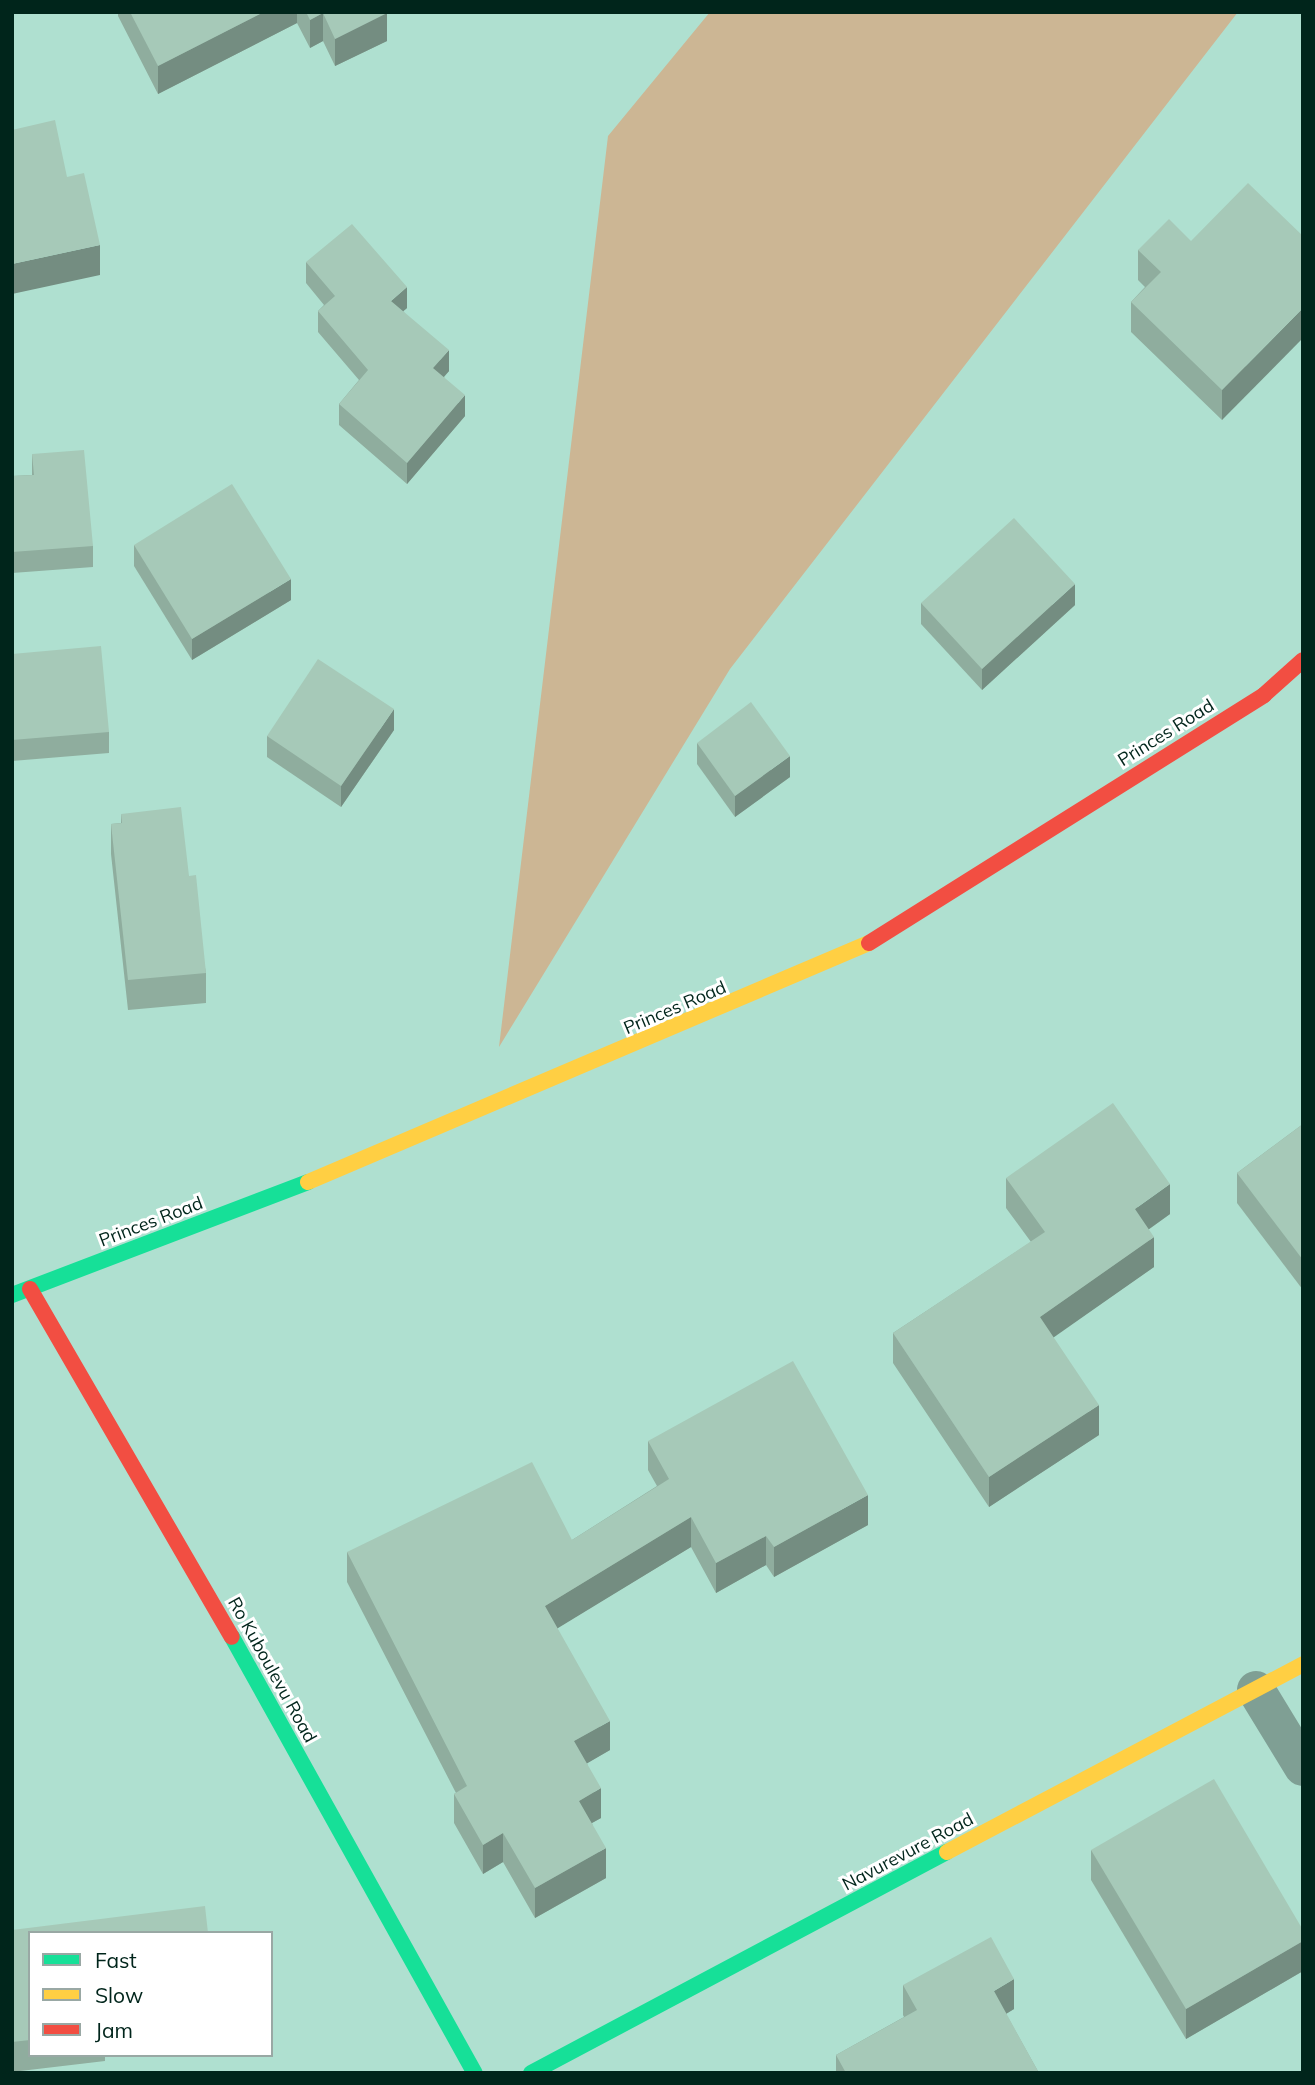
<!DOCTYPE html>
<html>
<head>
<meta charset="utf-8">
<style>
	body { margin:0 }
	#map { position:relative; width:1315px; height:2085px; overflow:hidden; background:#afe0d0; font-family:Mulish,sans-serif }
	div>[style] { position:absolute }
	.forest>* { inset:0; background:#ccb694 }
	.street>* { height:38px; margin:-19px; padding:0 19px; transform-origin:19px; border-radius:19px; background:#7f9f94 }
	.fast>* { height:16px; margin:-8px; padding:0 8px; transform-origin:8px; border-radius:8px; background:#16e098 }
	.slow>* { height:16px; margin:-8px; padding:0 8px; transform-origin:8px; border-radius:8px; background:#ffcf43 }
	.jam>* { height:16px; margin:-8px; padding:0 8px; transform-origin:8px; border-radius:8px; background:#f24e42 }
	.wall>* { inset:0; background:#8fad9e }
	.shaded-wall>* { inset:0; background:#748d81 }
	.building>* { inset:0; background:#a6c9b8 }
	span { translate:-50% -50%; white-space:nowrap; text-align:center; line-height:1.15; -webkit-text-stroke:6px #fff; paint-order:stroke }
	.street-label { font-size:18px; color:#00251b }
	.frame { position:absolute; inset:0; border:14px solid #00251b; pointer-events:none }
	.legend { position:absolute; left:28px; top:1931px; width:245px; height:126px; box-sizing:border-box; background:#fff; border:2px solid #99a8a4; margin:0; padding:9px 12px; list-style:none; font-size:21px; color:#00251b }
	.legend li { display:flex; align-items:center; gap:14px; height:35px }
	.legend b { width:35px; border:2px solid #99a8a4 }
</style>
</head>
<body>
<div id="map">
	<div class="forest">
		<i style="clip-path:polygon(710px 12px,1238px 12px,730px 669px,499px 1047px,608px 136px)"></i>
	</div>
	<div class="street">
		<i style="left:1256px;top:1690px;width:90px;rotate:58.6deg"></i>
	</div>
	<div class="fast">
		<i style="left:12px;top:1295px;width:317px;rotate:-20.9deg"></i>
		<i style="left:232px;top:1637px;width:499px;rotate:60.9deg"></i>
		<i style="left:531px;top:2073px;width:471px;rotate:-28deg"></i>
	</div>
	<div class="slow">
		<i style="left:308px;top:1182px;width:610px;rotate:-23.08deg"></i>
		<i style="left:947px;top:1852px;width:403px;rotate:-27.8deg"></i>
	</div>
	<div class="jam">
		<i style="left:869px;top:943px;width:466px;rotate:-32.1deg"></i>
		<i style="left:1264px;top:695px;width:52px;rotate:-41.9deg"></i>
		<i style="left:30px;top:1289px;width:402px;rotate:59.9deg"></i>
	</div>
	<div class="wall">
		<i style="clip-path:polygon(118px 12px,386px 12px,387px 41px,335px 66px,323px 41px,310px 48px,297px 23px,158px 94px,118px 16px)"></i>
		<i style="clip-path:polygon(1303px 236px,1222px 420px,1131px 332px,1131px 302px,1145px 287px,1138px 280px,1138px 250px,1191px 241px)"></i>
		<i style="clip-path:polygon(306px 262px,407px 308px,403px 311px,449px 371px,444px 377px,465px 416px,407px 484px,339px 425px,339px 404px,359px 380px,318px 332px,318px 311px,324px 305px,306px 283px)"></i>
		<i style="clip-path:polygon(32px 454px,93px 546px,93px 567px,12px 573px,12px 476px,32px 475px)"></i>
		<i style="clip-path:polygon(134px 545px,291px 600px,192px 660px,134px 566px)"></i>
		<i style="clip-path:polygon(921px 603px,1075px 605px,982px 690px,921px 624px)"></i>
		<i style="clip-path:polygon(12px 654px,109px 732px,109px 753px,12px 761px)"></i>
		<i style="clip-path:polygon(394px 730px,341px 807px,267px 757px,267px 736px)"></i>
		<i style="clip-path:polygon(697px 743px,790px 777px,735px 817px,697px 764px)"></i>
		<i style="clip-path:polygon(121px 814px,189px 876px,206px 973px,206px 1003px,128px 1010px,111px 854px,111px 824px,121px 823px)"></i>
		<i style="clip-path:polygon(1303px 1124px,1303px 1290px,1237px 1203px,1237px 1173px)"></i>
		<i style="clip-path:polygon(1006px 1178px,1170px 1214px,1148px 1230px,1154px 1267px,1053px 1337px,1099px 1435px,989px 1507px,893px 1363px,893px 1333px,1031px 1242px,1006px 1208px)"></i>
		<i style="clip-path:polygon(648px 1441px,868px 1525px,774px 1577px,766px 1565px,716px 1593px,691px 1547px,557px 1628px,610px 1750px,587px 1763px,601px 1818px,592px 1823px,606px 1878px,535px 1918px,503px 1862px,483px 1874px,454px 1823px,454px 1794px,456px 1793px,347px 1582px,347px 1552px,572px 1540px,657px 1486px,648px 1470px)"></i>
		<i style="clip-path:polygon(1091px 1850px,1303px 1930px,1303px 1971px,1186px 2039px,1091px 1880px)"></i>
		<i style="clip-path:polygon(12px 1930px,30px 1933px,30px 2055px,105px 2055px,105px 2061px,12px 2072px)"></i>
		<i style="clip-path:polygon(903px 1985px,1014px 2009px,1006px 2014px,1039px 2073px,836px 2073px,836px 2055px,904px 2017px,903px 2015px)"></i>
	</div>
	<div class="shaded-wall">
		<i style="clip-path:polygon(264px 12px,297px 12px,297px 23px,158px 94px,158px 66px)"></i>
		<i style="clip-path:polygon(323px 13px,323px 41px,310px 48px,310px 20px)"></i>
		<i style="clip-path:polygon(387px 13px,387px 41px,335px 66px,335px 39px)"></i>
		<i style="clip-path:polygon(100px 245px,100px 275px,12px 294px,12px 264px)"></i>
		<i style="clip-path:polygon(407px 287px,407px 308px,391px 322px,391px 301px)"></i>
		<i style="clip-path:polygon(1303px 308px,1303px 338px,1222px 420px,1222px 390px)"></i>
		<i style="clip-path:polygon(449px 350px,449px 371px,433px 389px,433px 368px)"></i>
		<i style="clip-path:polygon(465px 395px,465px 416px,407px 484px,407px 463px)"></i>
		<i style="clip-path:polygon(291px 579px,291px 600px,192px 660px,192px 639px)"></i>
		<i style="clip-path:polygon(1075px 584px,1075px 605px,982px 690px,982px 669px)"></i>
		<i style="clip-path:polygon(394px 709px,394px 730px,341px 807px,341px 786px)"></i>
		<i style="clip-path:polygon(790px 756px,790px 777px,735px 817px,735px 796px)"></i>
		<i style="clip-path:polygon(1170px 1184px,1170px 1214px,1135px 1239px,1135px 1209px)"></i>
		<i style="clip-path:polygon(1154px 1237px,1154px 1267px,1040px 1347px,1040px 1317px)"></i>
		<i style="clip-path:polygon(1099px 1405px,1099px 1435px,989px 1507px,989px 1477px)"></i>
		<i style="clip-path:polygon(868px 1495px,868px 1525px,774px 1577px,774px 1547px)"></i>
		<i style="clip-path:polygon(691px 1517px,691px 1547px,545px 1636px,545px 1606px)"></i>
		<i style="clip-path:polygon(766px 1536px,766px 1565px,716px 1593px,716px 1563px)"></i>
		<i style="clip-path:polygon(610px 1721px,610px 1750px,574px 1771px,574px 1741px)"></i>
		<i style="clip-path:polygon(601px 1788px,601px 1818px,579px 1830px,579px 1801px)"></i>
		<i style="clip-path:polygon(503px 1833px,503px 1862px,483px 1874px,483px 1845px)"></i>
		<i style="clip-path:polygon(606px 1848px,606px 1878px,535px 1918px,535px 1888px)"></i>
		<i style="clip-path:polygon(1303px 1941px,1303px 1971px,1186px 2039px,1186px 2009px)"></i>
		<i style="clip-path:polygon(1014px 1979px,1014px 2009px,994px 2021px,994px 1991px)"></i>
	</div>
	<div class="building">
		<i style="clip-path:polygon(130px 12px,264px 12px,158px 66px)"></i>
		<i style="clip-path:polygon(306px 12px,386px 12px,387px 13px,335px 39px,323px 13px,310px 20px)"></i>
		<i style="clip-path:polygon(55px 120px,67px 177px,84px 173px,100px 245px,12px 264px,12px 130px)"></i>
		<i style="clip-path:polygon(1248px 183px,1303px 236px,1303px 308px,1222px 390px,1131px 302px,1161px 272px,1138px 250px,1169px 219px,1191px 241px)"></i>
		<i style="clip-path:polygon(352px 224px,407px 287px,391px 301px,449px 350px,433px 368px,465px 395px,407px 463px,339px 404px,368px 370px,318px 311px,335px 296px,306px 262px)"></i>
		<i style="clip-path:polygon(84px 450px,93px 546px,12px 552px,12px 476px,34px 475px,32px 454px)"></i>
		<i style="clip-path:polygon(232px 484px,291px 579px,192px 639px,134px 545px)"></i>
		<i style="clip-path:polygon(1014px 518px,1075px 584px,982px 669px,921px 603px)"></i>
		<i style="clip-path:polygon(101px 646px,109px 732px,12px 740px,12px 654px)"></i>
		<i style="clip-path:polygon(318px 659px,394px 709px,341px 786px,267px 736px)"></i>
		<i style="clip-path:polygon(751px 702px,790px 756px,735px 796px,697px 743px)"></i>
		<i style="clip-path:polygon(181px 807px,189px 876px,196px 875px,206px 973px,128px 980px,111px 824px,122px 823px,121px 814px)"></i>
		<i style="clip-path:polygon(1113px 1103px,1170px 1184px,1135px 1209px,1154px 1237px,1040px 1317px,1099px 1405px,989px 1477px,893px 1333px,1045px 1232px,1006px 1178px)"></i>
		<i style="clip-path:polygon(1303px 1124px,1303px 1260px,1237px 1173px)"></i>
		<i style="clip-path:polygon(793px 1361px,868px 1495px,774px 1547px,766px 1536px,716px 1563px,691px 1517px,545px 1606px,610px 1721px,574px 1741px,601px 1788px,579px 1801px,606px 1848px,535px 1888px,503px 1833px,483px 1845px,454px 1794px,467px 1786px,347px 1552px,532px 1462px,572px 1540px,669px 1479px,648px 1441px)"></i>
		<i style="clip-path:polygon(1214px 1779px,1303px 1930px,1303px 1941px,1186px 2009px,1091px 1850px)"></i>
		<i style="clip-path:polygon(205px 1906px,208px 1933px,30px 1933px,30px 2040px,12px 2042px,12px 1930px)"></i>
		<i style="clip-path:polygon(991px 1937px,1014px 1979px,994px 1991px,1039px 2073px,846px 2073px,836px 2055px,917px 2010px,903px 1985px)"></i>
	</div>
	<div class="street-label">
		<span style="left:1166px;top:733px;rotate:-32deg">Princes Road</span>
		<span style="left:675px;top:1008px;rotate:-23deg">Princes Road</span>
		<span style="left:151px;top:1222px;rotate:-21deg">Princes Road</span>
		<span style="left:272px;top:1670px;rotate:61deg">Ro Kuboulevu Road</span>
		<span style="left:908px;top:1852px;rotate:-28deg">Navurevure Road</span>
	</div>
	<div class="frame"></div>
	<ul class="legend">
	<li><b style="height:9px;background:#16e098"></b>Fast</li>
	<li><b style="height:9px;background:#ffcf43"></b>Slow</li>
	<li><b style="height:9px;background:#f24e42"></b>Jam</li>
	</ul>
</div>
</body>
</html>
